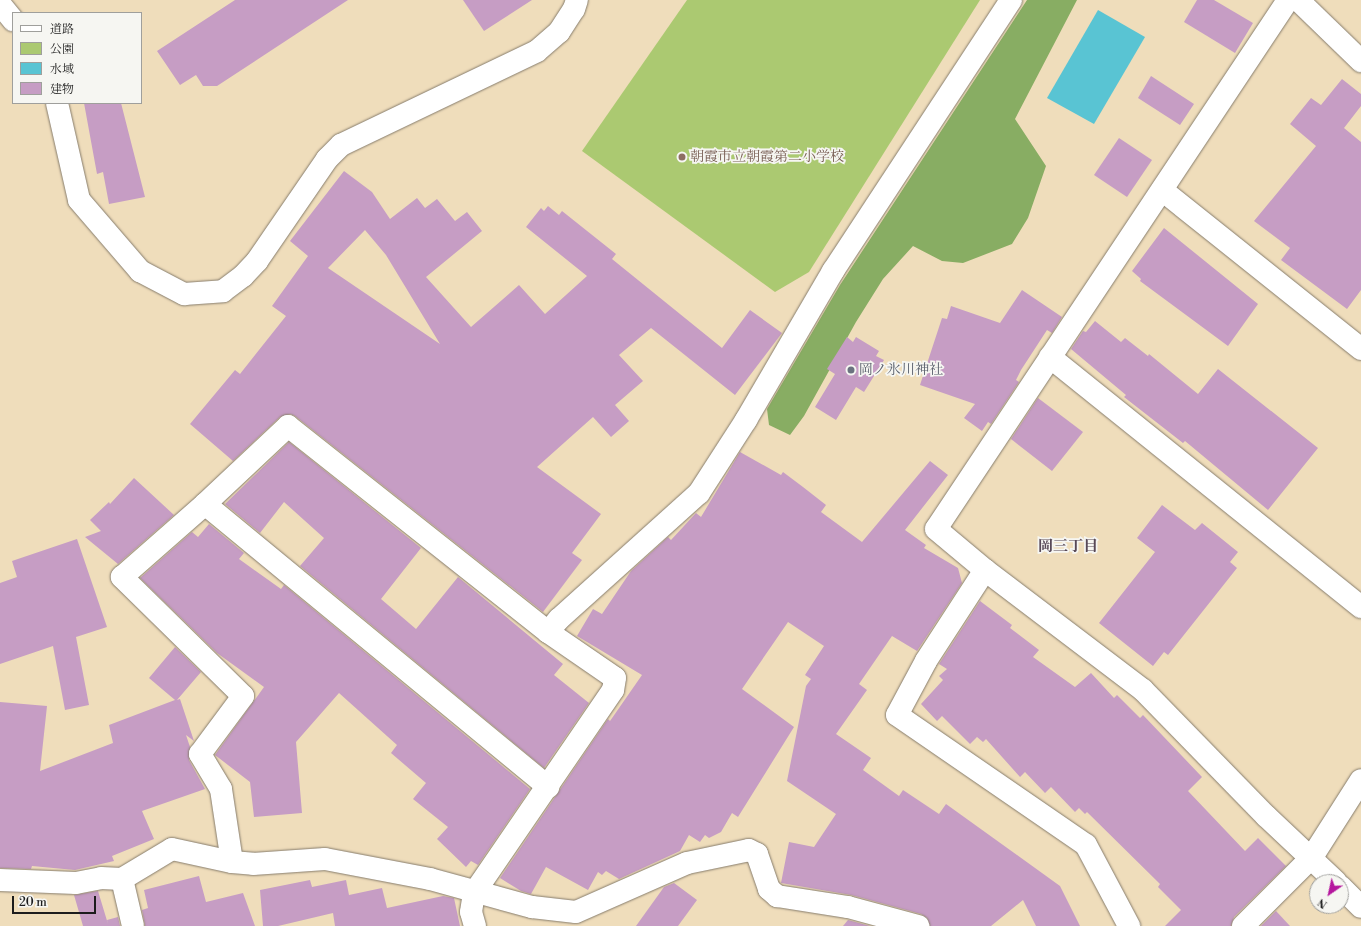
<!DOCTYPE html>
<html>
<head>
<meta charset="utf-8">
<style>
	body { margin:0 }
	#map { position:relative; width:1361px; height:926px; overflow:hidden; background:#efddbb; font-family:"Libre Bodoni","Noto Serif JP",serif }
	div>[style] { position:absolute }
	.green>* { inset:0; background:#abc971 }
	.forest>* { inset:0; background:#88ad63 }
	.water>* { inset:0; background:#59c4d3 }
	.building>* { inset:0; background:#c69dc4 }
	.roads { filter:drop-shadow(0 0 1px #867c6c) drop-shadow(0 0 1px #867c6c) }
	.minor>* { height:22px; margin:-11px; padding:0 11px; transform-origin:11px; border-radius:11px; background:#fff }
	.dots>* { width:11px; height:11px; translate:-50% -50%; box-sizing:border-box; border:2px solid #f6f6f2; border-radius:50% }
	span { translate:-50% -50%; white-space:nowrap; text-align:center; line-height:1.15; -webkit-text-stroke:3.5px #f6f6f2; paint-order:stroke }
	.education-label { font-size:14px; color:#785e54 }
	.left { translate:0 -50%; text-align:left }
	.worship-label { font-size:14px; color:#5b616d }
	.neighbourhood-label { font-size:15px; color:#584957; font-weight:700 }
	.legend { position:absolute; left:12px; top:12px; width:130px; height:92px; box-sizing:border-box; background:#f6f6f2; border:1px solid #9f9f9c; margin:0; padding:5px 7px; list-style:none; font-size:12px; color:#1c1c1c }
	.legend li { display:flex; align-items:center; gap:8px; height:20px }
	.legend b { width:20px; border:1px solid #9f9f9c }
	.north { position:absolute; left:1309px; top:874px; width:40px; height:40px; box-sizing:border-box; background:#f6f6f2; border:1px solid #9f9f9c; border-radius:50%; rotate:214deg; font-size:11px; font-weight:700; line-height:16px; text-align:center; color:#1c1c1c }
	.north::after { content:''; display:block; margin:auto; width:14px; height:18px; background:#b5179e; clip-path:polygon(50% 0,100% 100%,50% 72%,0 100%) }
	.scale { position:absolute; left:12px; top:896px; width:84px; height:18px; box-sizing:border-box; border:2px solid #1c1c1c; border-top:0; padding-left:5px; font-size:12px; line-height:14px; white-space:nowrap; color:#1c1c1c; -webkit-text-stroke:3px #f6f6f2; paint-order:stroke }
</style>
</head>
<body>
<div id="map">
	<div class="green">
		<i style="clip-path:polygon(687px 0,980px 0,809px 272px,775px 292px,582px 151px)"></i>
	</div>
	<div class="forest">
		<i style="clip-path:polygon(1027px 0,1077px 0,1015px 119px,1046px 166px,1028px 218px,1012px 244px,963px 263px,942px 261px,913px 246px,883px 279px,856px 322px,804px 416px,790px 435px,769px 425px,767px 409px,840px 285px)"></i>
	</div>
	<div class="water">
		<i style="clip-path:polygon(1098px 10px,1145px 37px,1094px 124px,1047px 98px)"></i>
	</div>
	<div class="building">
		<i style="clip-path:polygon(235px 0,348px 0,217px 86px,203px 86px,196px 75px,180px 85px,157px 51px)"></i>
		<i style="clip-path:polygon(463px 0,532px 0,484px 31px)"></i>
		<i style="clip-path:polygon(1197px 0,1214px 0,1253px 23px,1235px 53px,1184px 22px)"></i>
		<i style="clip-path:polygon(1151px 76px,1194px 104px,1180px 125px,1138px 98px)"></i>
		<i style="clip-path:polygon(1342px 79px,1361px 94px,1361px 106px,1344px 128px,1361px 142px,1361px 290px,1347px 309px,1281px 260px,1290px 248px,1254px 221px,1316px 146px,1290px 124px,1311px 98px,1321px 105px)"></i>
		<i style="clip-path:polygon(84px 103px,121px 103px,145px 197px,109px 204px,103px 172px,97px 174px)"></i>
		<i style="clip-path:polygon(1119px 138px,1152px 160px,1127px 197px,1094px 175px)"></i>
		<i style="clip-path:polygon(evenodd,344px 171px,372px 192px,390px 219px,417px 198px,425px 208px,437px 199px,455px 221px,467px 212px,482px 231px,426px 277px,471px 327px,519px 285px,545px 314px,587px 276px,526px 227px,541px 208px,544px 211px,548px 206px,559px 215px,562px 211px,616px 254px,612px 259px,722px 348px,750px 310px,782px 333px,735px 395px,651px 328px,619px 355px,643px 381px,615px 405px,629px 421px,611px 437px,593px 417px,537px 467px,601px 514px,572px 553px,582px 560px,543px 612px,295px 416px,290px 414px,280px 417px,233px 461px,190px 424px,235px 370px,240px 374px,286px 316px,272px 306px,308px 256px,290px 241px,344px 171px,365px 230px,386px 255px,440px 344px,328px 268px,365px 230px)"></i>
		<i style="clip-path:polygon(1164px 228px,1258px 304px,1228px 346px,1140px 281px,1141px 279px,1132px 271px)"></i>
		<i style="clip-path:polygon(1022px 290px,1062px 317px,1052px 333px,1047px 330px,1021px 370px,1016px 380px,1019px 382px,991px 424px,988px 422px,982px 431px,964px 418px,975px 404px,920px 385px,942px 318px,947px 319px,951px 306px,1000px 323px)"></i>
		<i style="clip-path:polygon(1095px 321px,1121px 342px,1125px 338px,1148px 356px,1149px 354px,1198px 394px,1218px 369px,1318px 448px,1268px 510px,1185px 441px,1183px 443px,1124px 397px,1126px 395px,1071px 349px,1083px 331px,1086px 332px)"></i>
		<i style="clip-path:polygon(847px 337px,853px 342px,856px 337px,879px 351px,876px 356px,884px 360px,864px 392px,856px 387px,836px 420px,815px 407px,835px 374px,827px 369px)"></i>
		<i style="clip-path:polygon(1038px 398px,1083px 432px,1052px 471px,1011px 439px)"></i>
		<i style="clip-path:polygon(289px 442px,421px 548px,381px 599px,416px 629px,458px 577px,563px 664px,554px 675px,589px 703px,544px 768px,300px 566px,324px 538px,284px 502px,260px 533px,225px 504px)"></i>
		<i style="clip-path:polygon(740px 452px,781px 475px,783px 472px,803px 487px,826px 505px,821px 512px,862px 542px,930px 461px,948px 475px,905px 530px,926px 545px,924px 548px,958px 568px,962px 583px,917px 651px,892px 636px,859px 684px,867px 690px,836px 734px,871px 758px,863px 770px,899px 796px,903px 790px,939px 814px,946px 804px,1060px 886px,1080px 926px,1036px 926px,1023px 900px,991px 926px,930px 926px,927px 918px,921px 914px,851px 895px,781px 883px,789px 842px,814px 847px,836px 814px,787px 781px,806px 686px,811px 679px,805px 675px,824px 646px,788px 622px,742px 689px,794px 727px,738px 817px,732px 813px,721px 832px,709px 838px,705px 835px,700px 842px,689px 835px,680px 851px,619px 879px,606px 871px,602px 875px,598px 872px,588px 890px,546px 867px,531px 894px,521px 891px,500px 878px,608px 719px,610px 721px,642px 675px,577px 636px,593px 609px,602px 614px,631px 571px,668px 537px,671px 540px,696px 513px,701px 517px)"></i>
		<i style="clip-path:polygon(134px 478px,174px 515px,118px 564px,85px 537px,101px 531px,90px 520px,109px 502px,110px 504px)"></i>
		<i style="clip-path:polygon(1162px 505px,1195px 530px,1202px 523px,1238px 552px,1230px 562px,1237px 568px,1168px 655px,1164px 652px,1153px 666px,1099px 623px,1155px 552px,1137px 538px)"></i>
		<i style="clip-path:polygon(209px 524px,244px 553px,239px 559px,281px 589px,284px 585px,530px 789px,478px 865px,471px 861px,466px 867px,437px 839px,448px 827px,413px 799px,426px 783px,391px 753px,397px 745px,339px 693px,296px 742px,302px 813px,254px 817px,250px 782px,215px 755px,264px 687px,217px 653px,140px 578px,192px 532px,198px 537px)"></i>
		<i style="clip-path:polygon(77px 539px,107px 627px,76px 637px,89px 705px,65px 710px,53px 646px,0 664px,0 583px,17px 577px,12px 561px)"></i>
		<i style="clip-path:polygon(980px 601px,1012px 625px,1010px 628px,1039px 650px,1033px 657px,1075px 687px,1091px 673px,1114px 698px,1117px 695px,1140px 718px,1143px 715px,1202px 777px,1188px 791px,1245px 851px,1258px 838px,1286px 866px,1234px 917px,1231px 926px,1165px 926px,1181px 910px,1158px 887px,1160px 884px,1087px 812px,1085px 814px,1079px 808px,1075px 812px,1051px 787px,1045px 793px,1025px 772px,1020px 777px,986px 739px,983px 742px,977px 737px,970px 744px,942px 716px,937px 721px,921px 704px,943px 680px,939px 676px,947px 669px,939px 664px)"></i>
		<i style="clip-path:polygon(175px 647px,201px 672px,177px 700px,180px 699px,194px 741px,186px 735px,190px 747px,189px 760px,205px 789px,142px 811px,154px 839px,112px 856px,114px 861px,75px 870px,32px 866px,31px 869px,0 868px,0 702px,47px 706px,40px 771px,113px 743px,109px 725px,175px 700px,149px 678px)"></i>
		<i style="clip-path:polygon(199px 876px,206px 902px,243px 893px,255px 926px,145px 926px,142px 910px,148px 908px,144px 890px)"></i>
		<i style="clip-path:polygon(310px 880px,312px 887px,346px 880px,349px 895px,382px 888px,387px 908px,443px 896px,454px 898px,460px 926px,335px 926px,333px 913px,278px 926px,263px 926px,260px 890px)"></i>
		<i style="clip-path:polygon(674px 883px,697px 900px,678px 926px,636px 926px,664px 887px)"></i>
		<i style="clip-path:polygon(98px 891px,108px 924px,107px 920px,118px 917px,120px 926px,83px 926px,74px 895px)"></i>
		<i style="clip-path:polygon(1276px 911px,1290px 926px,1261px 926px)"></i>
		<i style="clip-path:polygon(848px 920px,870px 926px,843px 926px)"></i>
	</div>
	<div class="roads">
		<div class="minor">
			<i style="left:1288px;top:0;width:635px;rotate:123.64deg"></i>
			<i style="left:936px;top:529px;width:64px;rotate:39.9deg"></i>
			<i style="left:985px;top:570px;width:198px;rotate:37.2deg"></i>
			<i style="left:1143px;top:690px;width:176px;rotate:45.7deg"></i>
			<i style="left:1266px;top:816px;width:96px;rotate:43.3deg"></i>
			<i style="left:1298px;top:0;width:88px;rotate:44.1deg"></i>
			<i style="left:0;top:4px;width:21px;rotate:51deg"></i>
			<i style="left:57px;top:103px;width:99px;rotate:77.2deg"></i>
			<i style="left:79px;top:200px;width:94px;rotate:49.3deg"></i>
			<i style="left:140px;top:271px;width:50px;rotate:27.6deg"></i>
			<i style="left:184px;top:294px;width:39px;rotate:-4deg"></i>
			<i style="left:223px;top:291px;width:25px;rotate:-37deg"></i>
			<i style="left:243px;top:276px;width:21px;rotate:-47deg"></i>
			<i style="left:257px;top:261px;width:124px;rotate:-55.5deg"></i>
			<i style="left:327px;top:159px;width:20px;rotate:-45deg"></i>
			<i style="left:341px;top:145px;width:217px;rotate:-25.6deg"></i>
			<i style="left:537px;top:51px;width:29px;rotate:-41deg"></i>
			<i style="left:559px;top:32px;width:27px;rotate:-57deg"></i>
			<i style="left:574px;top:9px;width:9px;rotate:-72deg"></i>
			<i style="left:1162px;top:190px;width:255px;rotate:38.6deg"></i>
			<i style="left:1050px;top:357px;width:399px;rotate:38.8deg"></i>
			<i style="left:205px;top:504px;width:445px;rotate:39.5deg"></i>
			<i style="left:985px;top:570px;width:108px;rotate:123deg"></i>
			<i style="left:926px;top:661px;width:61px;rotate:118.2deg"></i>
			<i style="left:897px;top:715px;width:229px;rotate:34.5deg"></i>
			<i style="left:1086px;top:845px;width:92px;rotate:62deg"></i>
			<i style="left:548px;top:632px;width:17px;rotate:-50deg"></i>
			<i style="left:559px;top:619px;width:188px;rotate:-42deg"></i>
			<i style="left:699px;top:493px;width:87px;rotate:-57.2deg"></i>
			<i style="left:746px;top:420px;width:173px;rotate:-59.7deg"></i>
			<i style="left:833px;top:271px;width:324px;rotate:-56.7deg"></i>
			<i style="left:232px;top:862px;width:74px;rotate:-98.6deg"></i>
			<i style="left:221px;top:789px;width:41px;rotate:-121deg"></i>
			<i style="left:200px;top:754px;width:72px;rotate:-53.4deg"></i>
			<i style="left:243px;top:696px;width:170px;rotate:-135.5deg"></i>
			<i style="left:122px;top:577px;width:111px;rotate:-41.3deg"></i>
			<i style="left:205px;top:504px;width:114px;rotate:-43.2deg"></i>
			<i style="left:288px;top:426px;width:332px;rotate:38.4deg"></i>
			<i style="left:548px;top:632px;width:81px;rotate:34.5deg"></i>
			<i style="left:615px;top:678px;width:12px;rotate:99deg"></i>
			<i style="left:613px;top:690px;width:246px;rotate:124.4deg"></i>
			<i style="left:474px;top:893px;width:19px;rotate:99deg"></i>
			<i style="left:471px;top:912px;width:15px;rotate:74deg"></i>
			<i style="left:122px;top:879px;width:48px;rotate:76.8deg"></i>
			<i style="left:0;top:880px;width:76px;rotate:2.3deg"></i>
			<i style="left:76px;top:883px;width:25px;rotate:-11deg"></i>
			<i style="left:101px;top:878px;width:21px;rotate:3deg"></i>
			<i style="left:122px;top:879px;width:58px;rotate:-31deg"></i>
			<i style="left:172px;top:849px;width:61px;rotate:12.2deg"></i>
			<i style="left:232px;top:862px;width:21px;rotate:5deg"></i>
			<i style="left:253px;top:864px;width:72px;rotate:-4deg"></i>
			<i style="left:325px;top:859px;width:107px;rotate:10.8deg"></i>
			<i style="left:430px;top:879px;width:106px;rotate:15.4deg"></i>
			<i style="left:532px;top:907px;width:44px;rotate:6.5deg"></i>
			<i style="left:576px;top:912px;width:121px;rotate:-23.8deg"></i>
			<i style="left:687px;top:863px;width:63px;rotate:-11.8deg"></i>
			<i style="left:749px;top:850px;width:9px;rotate:27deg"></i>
			<i style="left:757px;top:854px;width:37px;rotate:71deg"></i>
			<i style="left:769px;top:889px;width:11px;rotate:41deg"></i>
			<i style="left:777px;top:896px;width:72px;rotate:8.8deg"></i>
			<i style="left:848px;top:907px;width:73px;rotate:15.2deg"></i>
			<i style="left:1341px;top:887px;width:28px;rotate:45deg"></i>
			<i style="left:1243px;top:926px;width:98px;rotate:-45deg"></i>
			<i style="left:1312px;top:857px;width:91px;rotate:-57.5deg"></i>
		</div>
	</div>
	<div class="dots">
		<i style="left:682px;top:157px;background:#8d6e63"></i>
		<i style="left:851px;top:370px;background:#6b7280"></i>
	</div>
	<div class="education-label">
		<span class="left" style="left:690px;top:157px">朝霞市立朝霞第二小学校</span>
	</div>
	<div class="worship-label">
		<span class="left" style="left:859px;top:370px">岡ノ氷川神社</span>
	</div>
	<div class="neighbourhood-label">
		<span style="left:1068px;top:547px">岡三丁目</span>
	</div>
	<ul class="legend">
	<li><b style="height:5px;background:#fff"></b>道路</li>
	<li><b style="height:11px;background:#abc971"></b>公園</li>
	<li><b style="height:11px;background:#59c4d3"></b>水域</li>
	<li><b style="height:11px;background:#c69dc4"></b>建物</li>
	</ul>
	<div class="north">N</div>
	<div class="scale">20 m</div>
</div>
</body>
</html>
